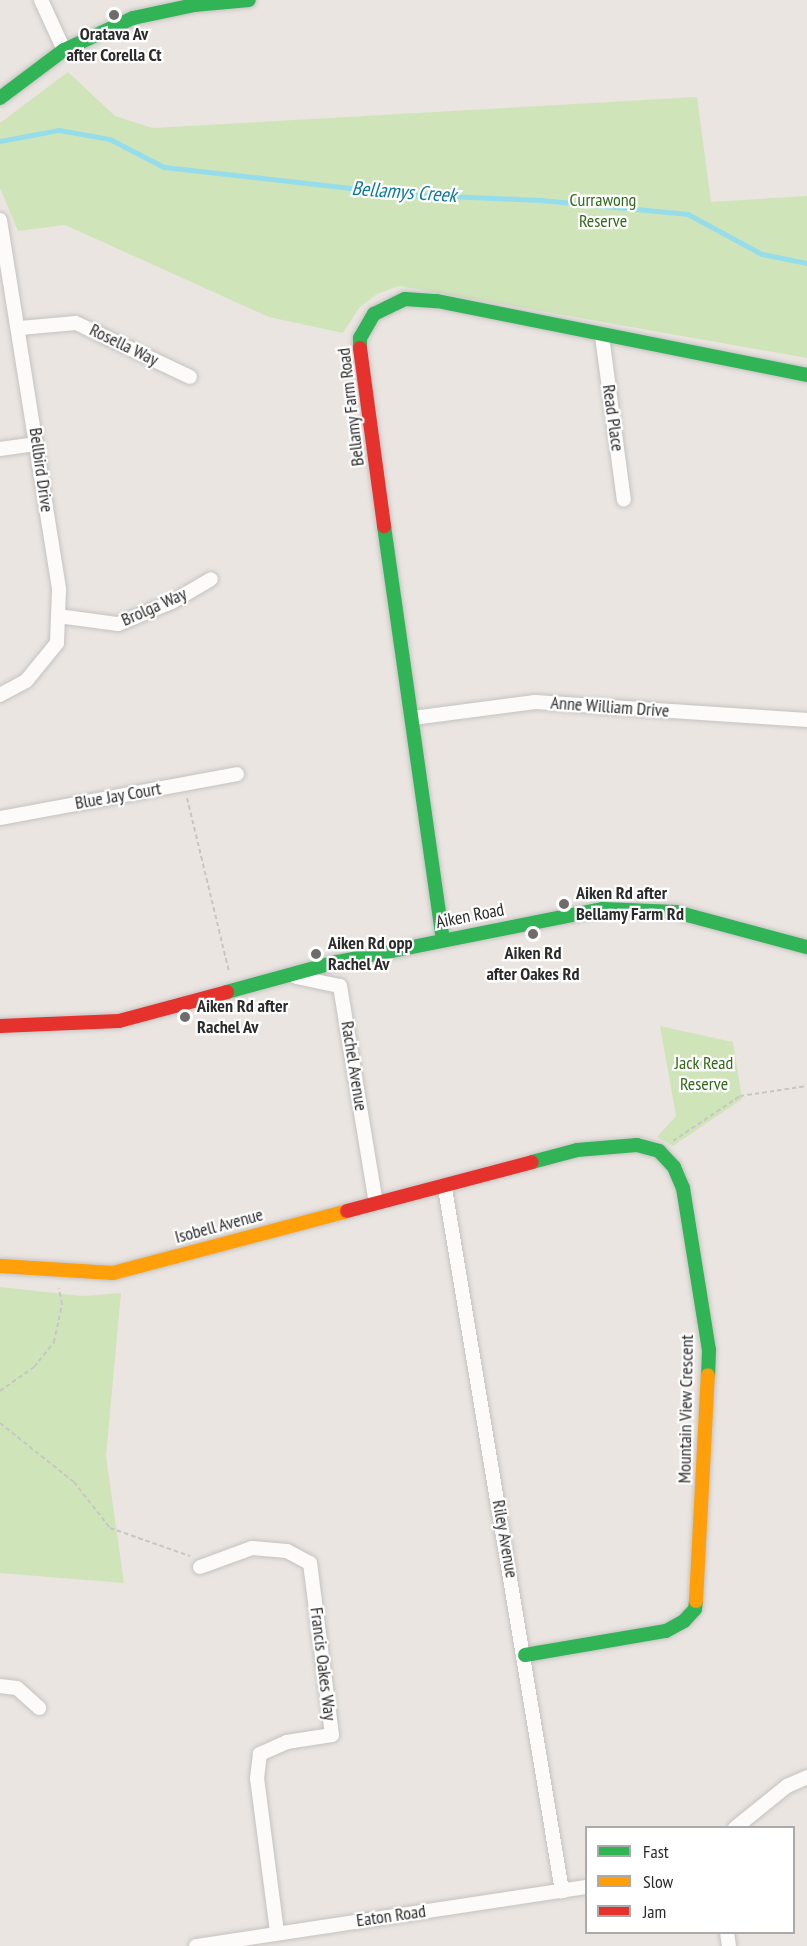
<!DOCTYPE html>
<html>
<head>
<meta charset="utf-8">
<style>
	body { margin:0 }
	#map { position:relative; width:807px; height:1946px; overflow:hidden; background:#eae5e0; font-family:"PT Sans Narrow",sans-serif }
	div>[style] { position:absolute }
	.green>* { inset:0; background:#d0e4ba }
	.stream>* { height:4.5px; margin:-2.25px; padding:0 2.25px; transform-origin:2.25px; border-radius:2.25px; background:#95ddea }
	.path>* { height:2px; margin-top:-1px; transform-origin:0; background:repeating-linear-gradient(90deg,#c6c6c6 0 4.5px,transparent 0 7.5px) }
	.roads { filter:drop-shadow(0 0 2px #c4c2c2) drop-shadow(0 0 2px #c4c2c2) }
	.street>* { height:14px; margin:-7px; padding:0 7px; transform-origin:7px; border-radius:7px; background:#fcfbfa }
	.fast>* { height:14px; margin:-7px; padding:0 7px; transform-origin:7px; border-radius:7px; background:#30b455 }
	.slow>* { height:14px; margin:-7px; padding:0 7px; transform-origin:7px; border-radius:7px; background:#ff9f0a }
	.jam>* { height:14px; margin:-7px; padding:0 7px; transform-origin:7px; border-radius:7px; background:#e5322d }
	.dots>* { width:16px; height:16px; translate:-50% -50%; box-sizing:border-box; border:3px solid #fff; border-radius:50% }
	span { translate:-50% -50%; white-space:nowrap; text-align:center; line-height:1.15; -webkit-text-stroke:4.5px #fff; paint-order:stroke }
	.poi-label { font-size:18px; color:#2b2b2b; font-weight:700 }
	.left { translate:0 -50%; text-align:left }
	.park-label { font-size:18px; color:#32691a }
	.street-label { font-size:18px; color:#2b2b2b }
	.water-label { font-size:20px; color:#0d7a9d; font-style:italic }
	.legend { position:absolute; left:585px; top:1826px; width:210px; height:108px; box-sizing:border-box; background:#fff; border:2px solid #aaa; margin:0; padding:8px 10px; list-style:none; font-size:18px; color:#2b2b2b }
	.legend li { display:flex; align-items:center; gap:12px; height:30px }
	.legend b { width:30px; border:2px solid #aaa }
</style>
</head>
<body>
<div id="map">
	<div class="green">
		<i style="clip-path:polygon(68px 72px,115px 116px,153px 128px,697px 97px,711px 202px,807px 196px,807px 358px,399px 286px,377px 294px,359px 308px,343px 333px,269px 317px,65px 225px,18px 231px,0 188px,0 123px)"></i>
		<i style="clip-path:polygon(660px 1026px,733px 1042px,742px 1099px,673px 1146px,657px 1137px,676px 1116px)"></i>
		<i style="clip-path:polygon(0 1287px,83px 1296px,121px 1293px,106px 1456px,124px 1583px,0 1573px)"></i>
	</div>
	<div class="stream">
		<i style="left:0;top:141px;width:60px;rotate:-10.6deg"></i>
		<i style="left:59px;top:130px;width:52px;rotate:10deg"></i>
		<i style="left:110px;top:139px;width:61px;rotate:27.4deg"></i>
		<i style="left:164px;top:167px;width:241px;rotate:6.4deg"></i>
		<i style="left:403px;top:194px;width:138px;rotate:2.5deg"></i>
		<i style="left:541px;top:200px;width:148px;rotate:5.4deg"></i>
		<i style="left:688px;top:214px;width:84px;rotate:28.4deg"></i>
		<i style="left:762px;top:254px;width:46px;rotate:11.3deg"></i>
	</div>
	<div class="path">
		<i style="left:187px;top:798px;width:178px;rotate:76.4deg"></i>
		<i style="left:673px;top:1141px;width:81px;rotate:-33.9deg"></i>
		<i style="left:740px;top:1096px;width:68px;rotate:-8.5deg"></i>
		<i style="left:0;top:1391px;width:42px;rotate:-35.2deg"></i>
		<i style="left:34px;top:1367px;width:32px;rotate:-51deg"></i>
		<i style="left:54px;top:1342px;width:39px;rotate:-78deg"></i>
		<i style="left:62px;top:1304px;width:16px;rotate:-101deg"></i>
		<i style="left:0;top:1423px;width:95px;rotate:38.6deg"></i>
		<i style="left:74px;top:1482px;width:58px;rotate:52deg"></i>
		<i style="left:110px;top:1528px;width:85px;rotate:19.3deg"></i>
	</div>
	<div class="roads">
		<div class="street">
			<i style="left:41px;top:0;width:55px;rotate:65.3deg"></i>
			<i style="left:0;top:220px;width:375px;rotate:80.9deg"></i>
			<i style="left:59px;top:590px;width:53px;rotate:92.2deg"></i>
			<i style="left:57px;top:643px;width:49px;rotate:129.2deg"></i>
			<i style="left:26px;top:681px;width:30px;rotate:152deg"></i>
			<i style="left:20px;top:328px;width:56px;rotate:-5.1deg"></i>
			<i style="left:76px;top:323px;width:126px;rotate:25.3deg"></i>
			<i style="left:602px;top:336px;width:165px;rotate:82.4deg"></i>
			<i style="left:0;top:449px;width:37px;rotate:-8deg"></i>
			<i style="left:58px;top:616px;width:61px;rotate:7.6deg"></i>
			<i style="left:118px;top:624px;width:58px;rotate:-22.2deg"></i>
			<i style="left:172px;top:602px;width:45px;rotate:-30.5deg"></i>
			<i style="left:413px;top:718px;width:123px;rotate:-7.5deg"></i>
			<i style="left:535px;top:702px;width:273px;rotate:3.8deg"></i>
			<i style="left:0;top:818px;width:241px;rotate:-10.5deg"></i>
			<i style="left:296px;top:977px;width:45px;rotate:11.6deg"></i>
			<i style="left:340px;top:986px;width:220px;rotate:80.6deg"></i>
			<i style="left:445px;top:1188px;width:713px;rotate:80.55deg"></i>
			<i style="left:200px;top:1567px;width:55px;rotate:-20.1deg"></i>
			<i style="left:252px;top:1548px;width:35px;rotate:5deg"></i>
			<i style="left:287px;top:1551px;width:26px;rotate:28deg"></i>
			<i style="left:310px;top:1563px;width:173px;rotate:82.7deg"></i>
			<i style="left:332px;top:1735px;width:46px;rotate:171.2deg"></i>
			<i style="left:287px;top:1742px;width:30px;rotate:156deg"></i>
			<i style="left:260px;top:1754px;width:24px;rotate:97deg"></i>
			<i style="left:257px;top:1778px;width:156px;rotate:82.6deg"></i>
			<i style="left:0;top:1686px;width:17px;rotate:7deg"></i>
			<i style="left:17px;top:1688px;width:30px;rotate:42deg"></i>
			<i style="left:735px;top:1828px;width:67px;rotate:-38.9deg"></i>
			<i style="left:787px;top:1786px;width:22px;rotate:-24deg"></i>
			<i style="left:727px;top:1932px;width:14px;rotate:82deg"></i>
			<i style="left:196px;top:1946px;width:394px;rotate:-8.6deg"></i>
		</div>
		<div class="fast">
			<i style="left:0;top:98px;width:80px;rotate:-36.9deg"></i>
			<i style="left:64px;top:50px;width:76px;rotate:-24.9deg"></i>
			<i style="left:133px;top:18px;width:62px;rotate:-12deg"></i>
			<i style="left:194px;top:5px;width:55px;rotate:-5.2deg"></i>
			<i style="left:360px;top:348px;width:10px;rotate:-90deg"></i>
			<i style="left:360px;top:338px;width:28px;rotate:-60deg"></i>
			<i style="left:374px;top:314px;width:34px;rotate:-26deg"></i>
			<i style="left:405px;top:299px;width:32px;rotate:4deg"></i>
			<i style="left:437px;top:301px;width:377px;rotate:11.3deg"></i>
			<i style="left:384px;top:526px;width:418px;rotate:81.9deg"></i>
			<i style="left:227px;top:992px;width:114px;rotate:-15.3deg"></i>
			<i style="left:337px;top:962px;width:270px;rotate:-11.3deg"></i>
			<i style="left:602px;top:909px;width:74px;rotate:2.3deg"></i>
			<i style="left:676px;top:912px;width:136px;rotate:15deg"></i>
			<i style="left:532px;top:1162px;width:47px;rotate:-14.9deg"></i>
			<i style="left:577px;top:1150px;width:60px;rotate:-4.8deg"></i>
			<i style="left:637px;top:1145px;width:23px;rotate:15deg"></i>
			<i style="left:659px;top:1151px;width:22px;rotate:47deg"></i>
			<i style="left:674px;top:1167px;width:23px;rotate:67deg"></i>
			<i style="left:683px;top:1188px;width:164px;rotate:80.9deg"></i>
			<i style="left:709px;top:1350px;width:25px;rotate:92deg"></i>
			<i style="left:525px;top:1655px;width:143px;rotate:-9.7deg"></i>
			<i style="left:666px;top:1631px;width:21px;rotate:-29deg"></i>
			<i style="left:684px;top:1621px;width:16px;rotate:-47deg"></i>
			<i style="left:695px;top:1609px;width:8px;rotate:-83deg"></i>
		</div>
		<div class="slow">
			<i style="left:0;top:1266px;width:113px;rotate:3.5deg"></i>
			<i style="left:113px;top:1273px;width:242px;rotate:-14.8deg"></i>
			<i style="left:696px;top:1601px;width:226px;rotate:-87deg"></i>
		</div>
		<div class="jam">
			<i style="left:360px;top:348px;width:180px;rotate:82.3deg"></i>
			<i style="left:0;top:1026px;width:119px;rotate:-2.4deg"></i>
			<i style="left:119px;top:1021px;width:112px;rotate:-15deg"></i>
			<i style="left:347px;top:1211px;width:191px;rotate:-14.8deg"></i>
		</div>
	</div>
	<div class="dots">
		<i style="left:114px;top:15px;background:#6e6c6a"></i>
		<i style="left:564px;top:904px;background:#6e6c6a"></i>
		<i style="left:533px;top:934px;background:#6e6c6a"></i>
		<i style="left:316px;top:954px;background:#6e6c6a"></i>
		<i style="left:185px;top:1017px;background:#6e6c6a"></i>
	</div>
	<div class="poi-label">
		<span style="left:114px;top:45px">Oratava Av<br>after Corella Ct</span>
		<span class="left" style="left:576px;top:904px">Aiken Rd after<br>Bellamy Farm Rd</span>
		<span class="left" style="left:328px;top:954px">Aiken Rd opp<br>Rachel Av</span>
		<span style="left:533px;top:964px">Aiken Rd<br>after Oakes Rd</span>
		<span class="left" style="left:197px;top:1017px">Aiken Rd after<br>Rachel Av</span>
	</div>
	<div class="park-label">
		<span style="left:603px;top:211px">Currawong<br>Reserve</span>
		<span style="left:704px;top:1074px">Jack Read<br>Reserve</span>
	</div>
	<div class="street-label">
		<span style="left:124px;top:345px;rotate:26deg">Rosella Way</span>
		<span style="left:351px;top:407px;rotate:-97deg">Bellamy Farm Road</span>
		<span style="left:613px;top:418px;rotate:82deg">Read Place</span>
		<span style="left:41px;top:470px;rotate:82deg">Bellbird Drive</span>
		<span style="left:154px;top:607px;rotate:-24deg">Brolga Way</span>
		<span style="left:610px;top:707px;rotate:4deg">Anne William Drive</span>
		<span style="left:118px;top:796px;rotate:-10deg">Blue Jay Court</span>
		<span style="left:470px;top:916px;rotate:-11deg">Aiken Road</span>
		<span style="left:354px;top:1066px;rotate:81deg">Rachel Avenue</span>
		<span style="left:219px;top:1226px;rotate:-15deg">Isobell Avenue</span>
		<span style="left:686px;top:1409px;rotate:-89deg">Mountain View Crescent</span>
		<span style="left:505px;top:1539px;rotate:80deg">Riley Avenue</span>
		<span style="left:323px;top:1664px;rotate:83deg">Francis Oakes Way</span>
		<span style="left:391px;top:1916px;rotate:-8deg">Eaton Road</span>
	</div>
	<div class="water-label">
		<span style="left:404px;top:192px;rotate:4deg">Bellamys Creek</span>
	</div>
	<ul class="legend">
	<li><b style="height:8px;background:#30b455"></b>Fast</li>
	<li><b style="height:8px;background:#ff9f0a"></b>Slow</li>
	<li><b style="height:8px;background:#e5322d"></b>Jam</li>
	</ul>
</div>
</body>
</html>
